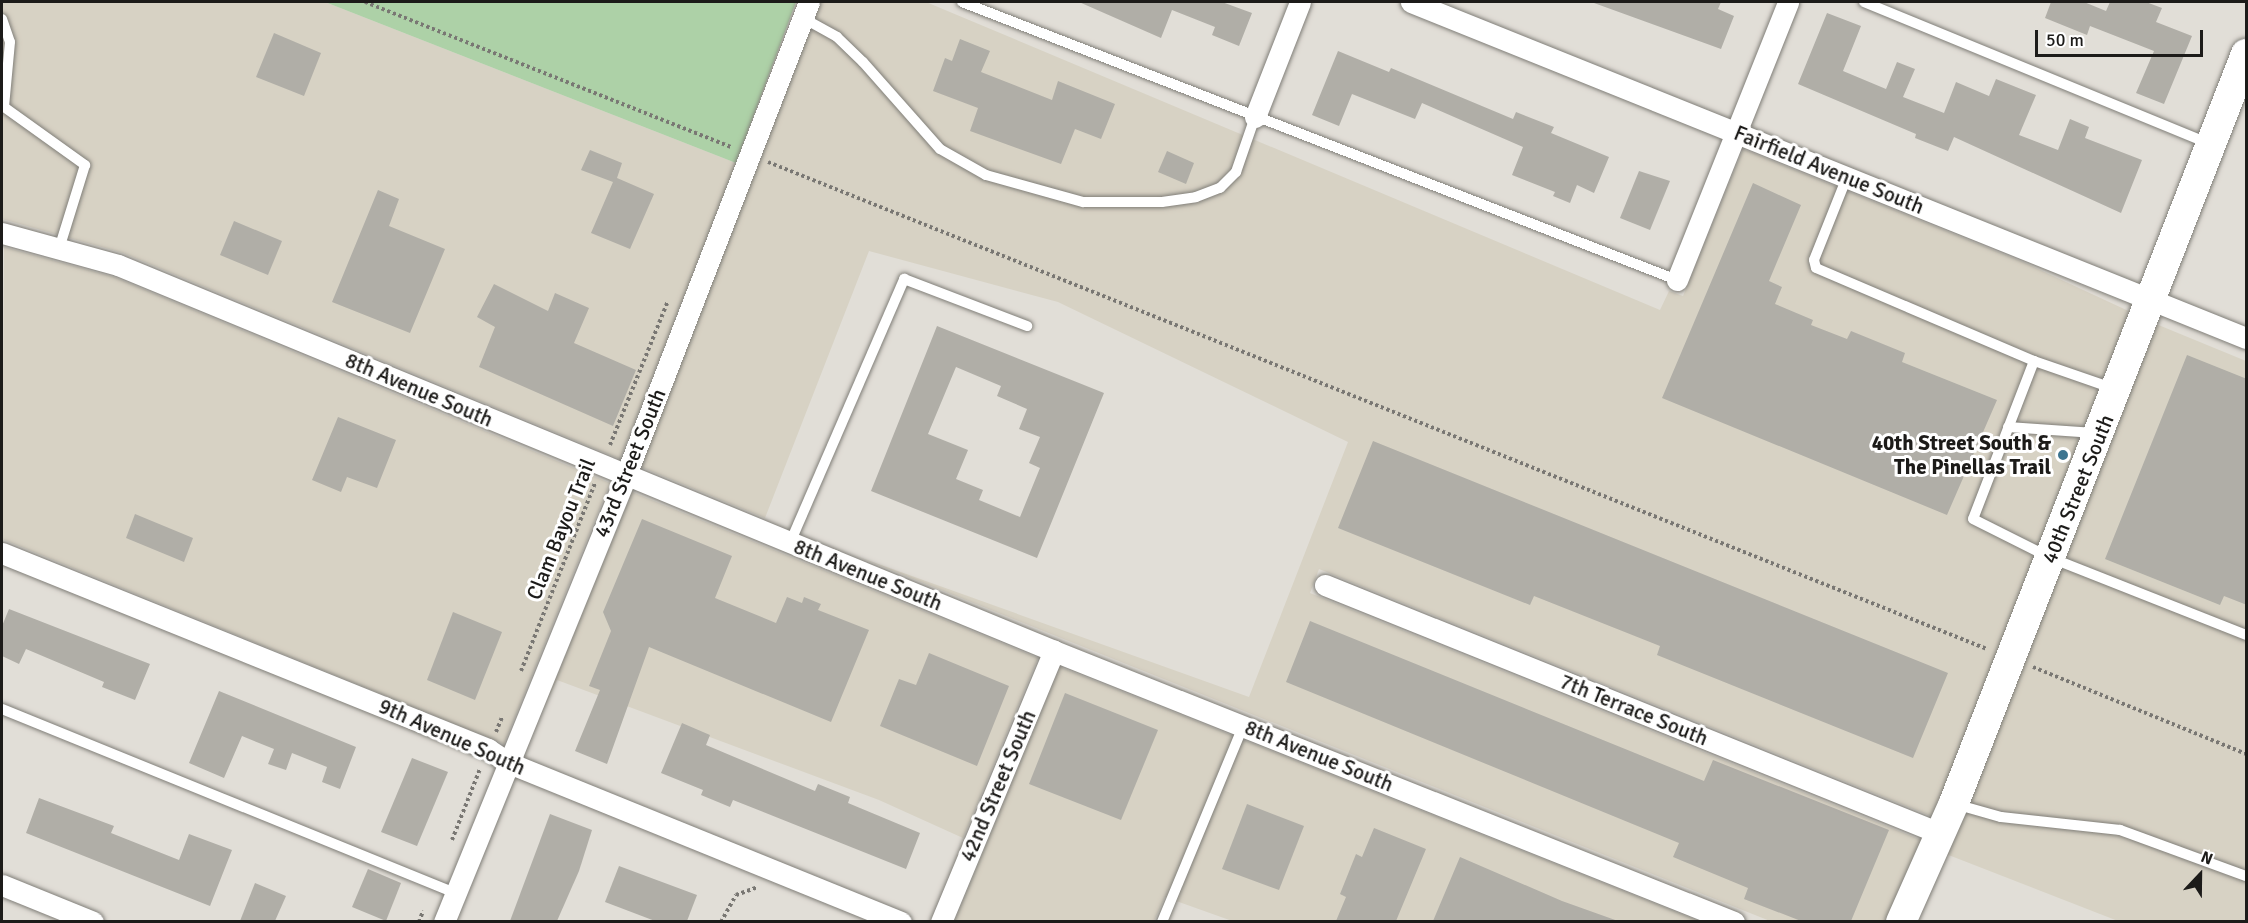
<!DOCTYPE html>
<html>
<head>
<meta charset="utf-8">
<style>
	body { margin:0 }
	#map { position:relative; width:2248px; height:923px; overflow:hidden; background:#e1ded7; font-family:Signika,sans-serif }
	div>[style] { position:absolute }
	.built>* { inset:0; background:#d7d2c4 }
	.green>* { inset:0; background:#add1a7 }
	.building>* { inset:0; background:#b0aea7 }
	.path>* { height:4px; margin-top:-2px; transform-origin:0; background:repeating-linear-gradient(90deg,#797773 0 3px,transparent 0 6px) }
	.roads { filter:drop-shadow(0 0 2px #807e78) drop-shadow(0 0 2px #807e78) }
	.lane>* { height:10px; margin:-5px; padding:0 5px; transform-origin:5px; border-radius:5px; background:#fff }
	.street>* { height:21px; margin:-10.5px; padding:0 10.5px; transform-origin:10.5px; border-radius:10.5px; background:#fff }
	.secondary>* { height:30px; margin:-15px; padding:0 15px; transform-origin:15px; border-radius:15px; background:#fff }
	.dots>* { width:16px; height:16px; translate:-50% -50%; box-sizing:border-box; border:3px solid #fff; border-radius:50% }
	span { translate:-50% -50%; white-space:nowrap; text-align:center; line-height:1.15; -webkit-text-stroke:6px #fff; paint-order:stroke }
	.street-label { font-size:21px; color:#1c1b19 }
	.poi-label { font-size:21px; color:#1c1b19; font-weight:700 }
	.right { translate:-100% -50%; text-align:right }
	.frame { position:absolute; inset:0; border:3px solid #1c1b19; pointer-events:none }
	.north { position:absolute; left:2170px; top:845px; width:60px; height:60px; -webkit-text-stroke:4px #fff; paint-order:stroke; rotate:22deg; font-size:16px; font-weight:700; line-height:24px; text-align:center; color:#1c1b19 }
	.north::after { content:''; display:block; margin:auto; width:21px; height:27px; background:#1c1b19; clip-path:polygon(50% 0,100% 100%,50% 72%,0 100%) }
	.scale { position:absolute; left:2035px; top:30px; width:168px; height:27px; box-sizing:border-box; border:3px solid #1c1b19; border-top:0; padding-left:8px; font-size:18px; line-height:21px; white-space:nowrap; color:#1c1b19; -webkit-text-stroke:4px #fff; paint-order:stroke }
</style>
</head>
<body>
<div id="map">
	<div class="built">
		<i style="clip-path:polygon(2px 2px,325px 2px,736px 163px,620px 459px,123px 253px,2px 219px)"></i>
		<i style="clip-path:polygon(821px 2px,926px 2px,1660px 310px,1669px 291px,1683px 296px,1743px 149px,2023px 262px,2135px 314px,1936px 818px,1319px 569px,1310px 593px,1926px 842px,1889px 921px,1770px 921px,856px 556px,1249px 697px,1348px 442px,1058px 302px,869px 251px,765px 518px,641px 467px)"></i>
		<i style="clip-path:polygon(4px 247px,114px 277px,610px 483px,504px 744px,2px 539px)"></i>
		<i style="clip-path:polygon(2156px 324px,2246px 361px,2246px 921px,2118px 921px,1946px 854px)"></i>
		<i style="clip-path:polygon(632px 492px,1038px 658px,963px 838px,879px 800px,557px 680px,543px 710px)"></i>
		<i style="clip-path:polygon(1060px 667px,1699px 921px,1235px 922px,1165px 897px,1154px 921px,954px 922px)"></i>
	</div>
	<div class="green">
		<i style="clip-path:polygon(325px 2px,796px 2px,736px 163px)"></i>
	</div>
	<div class="building">
		<i style="clip-path:polygon(1079px 2px,1222px 2px,1252px 13px,1239px 46px,1212px 35px,1215px 27px,1172px 10px,1161px 38px)"></i>
		<i style="clip-path:polygon(1721px 2px,1718px 9px,1734px 16px,1721px 49px,1594px 3px)"></i>
		<i style="clip-path:polygon(2051px 2px,2084px 2px,2106px 11px,2110px 2px,2146px 2px,2162px 8px,2156px 22px,2192px 36px,2164px 104px,2136px 93px,2154px 51px,2090px 26px,2087px 35px,2045px 18px)"></i>
		<i style="clip-path:polygon(1827px 13px,1861px 26px,1843px 71px,1886px 89px,1897px 62px,1915px 69px,1903px 97px,1944px 113px,1956px 82px,1989px 96px,1996px 79px,2036px 95px,2019px 135px,2058px 150px,2070px 119px,2089px 127px,2085px 138px,2142px 160px,2121px 213px,1954px 137px,1948px 151px,1915px 138px,1916px 134px,1798px 84px)"></i>
		<i style="clip-path:polygon(274px 33px,321px 53px,304px 96px,256px 77px)"></i>
		<i style="clip-path:polygon(960px 39px,990px 51px,981px 72px,1052px 100px,1058px 81px,1115px 104px,1101px 139px,1075px 129px,1061px 164px,970px 131px,978px 108px,933px 91px,945px 58px,952px 61px)"></i>
		<i style="clip-path:polygon(1338px 51px,1389px 72px,1391px 68px,1513px 119px,1516px 112px,1554px 127px,1551px 133px,1609px 157px,1594px 193px,1577px 185px,1570px 203px,1553px 196px,1555px 192px,1512px 175px,1523px 147px,1422px 103px,1415px 119px,1352px 94px,1339px 126px,1312px 115px)"></i>
		<i style="clip-path:polygon(590px 150px,622px 163px,617px 178px,654px 194px,630px 249px,591px 233px,613px 182px,581px 170px)"></i>
		<i style="clip-path:polygon(1167px 151px,1194px 163px,1186px 184px,1158px 172px)"></i>
		<i style="clip-path:polygon(1639px 171px,1670px 181px,1650px 230px,1620px 218px)"></i>
		<i style="clip-path:polygon(1753px 183px,1801px 205px,1769px 281px,1782px 287px,1775px 304px,1813px 320px,1811px 325px,1847px 339px,1851px 331px,1905px 353px,1902px 362px,1997px 400px,1947px 515px,1662px 398px)"></i>
		<i style="clip-path:polygon(378px 190px,399px 199px,389px 226px,445px 249px,410px 333px,332px 302px)"></i>
		<i style="clip-path:polygon(234px 221px,282px 241px,268px 275px,220px 255px)"></i>
		<i style="clip-path:polygon(494px 284px,548px 311px,555px 293px,589px 308px,574px 343px,636px 370px,613px 426px,479px 367px,495px 327px,477px 317px)"></i>
		<i style="clip-path:polygon(evenodd,937px 326px,1104px 393px,1037px 558px,871px 491px,937px 326px,956px 367px,1001px 386px,997px 396px,1027px 409px,1019px 429px,1040px 437px,1029px 463px,1040px 468px,1020px 517px,979px 500px,983px 490px,956px 479px,968px 450px,928px 434px,956px 367px)"></i>
		<i style="clip-path:polygon(2187px 355px,2247px 379px,2247px 605px,2224px 596px,2220px 605px,2105px 559px)"></i>
		<i style="clip-path:polygon(338px 417px,396px 440px,377px 488px,347px 477px,341px 492px,312px 480px)"></i>
		<i style="clip-path:polygon(1373px 441px,1948px 673px,1913px 758px,1657px 655px,1660px 646px,1534px 596px,1530px 605px,1338px 528px)"></i>
		<i style="clip-path:polygon(135px 514px,193px 538px,184px 562px,126px 538px)"></i>
		<i style="clip-path:polygon(642px 519px,732px 556px,715px 598px,776px 623px,787px 597px,802px 603px,804px 597px,821px 604px,818px 610px,869px 630px,831px 722px,649px 647px,607px 764px,575px 751px,600px 690px,589px 686px,611px 631px,603px 612px)"></i>
		<i style="clip-path:polygon(9px 609px,150px 664px,135px 700px,102px 687px,104px 682px,26px 649px,19px 664px,2px 656px,2px 626px)"></i>
		<i style="clip-path:polygon(453px 612px,502px 632px,475px 700px,427px 680px)"></i>
		<i style="clip-path:polygon(1310px 621px,1704px 781px,1713px 760px,1889px 830px,1851px 921px,1801px 921px,1744px 899px,1748px 888px,1673px 857px,1679px 843px,1286px 682px)"></i>
		<i style="clip-path:polygon(929px 653px,1009px 686px,977px 766px,880px 726px,899px 679px,916px 685px)"></i>
		<i style="clip-path:polygon(219px 691px,356px 747px,340px 789px,322px 782px,327px 767px,292px 753px,286px 770px,268px 764px,274px 749px,242px 736px,224px 778px,189px 763px)"></i>
		<i style="clip-path:polygon(1065px 693px,1158px 730px,1121px 820px,1029px 784px)"></i>
		<i style="clip-path:polygon(682px 723px,710px 735px,706px 745px,815px 791px,818px 784px,850px 797px,848px 803px,920px 833px,906px 869px,733px 800px,730px 807px,701px 795px,703px 790px,661px 773px)"></i>
		<i style="clip-path:polygon(412px 758px,448px 772px,417px 846px,381px 832px)"></i>
		<i style="clip-path:polygon(39px 798px,114px 826px,111px 833px,179px 860px,189px 834px,232px 850px,210px 906px,26px 833px)"></i>
		<i style="clip-path:polygon(1247px 804px,1304px 826px,1279px 890px,1222px 869px)"></i>
		<i style="clip-path:polygon(550px 814px,592px 830px,579px 871px,557px 921px,510px 921px)"></i>
		<i style="clip-path:polygon(1374px 828px,1426px 849px,1396px 921px,1336px 921px,1346px 897px,1340px 894px,1356px 854px,1362px 857px)"></i>
		<i style="clip-path:polygon(1460px 857px,1562px 901px,1618px 921px,1433px 921px)"></i>
		<i style="clip-path:polygon(619px 866px,697px 895px,687px 921px,655px 921px,605px 902px)"></i>
		<i style="clip-path:polygon(368px 869px,401px 883px,386px 921px,352px 907px)"></i>
		<i style="clip-path:polygon(255px 883px,286px 896px,275px 921px,240px 921px)"></i>
	</div>
	<div class="path">
		<i style="left:365px;top:2px;width:394px;rotate:21.6deg"></i>
		<i style="left:768px;top:162px;width:1313px;rotate:21.78deg"></i>
		<i style="left:610px;top:445px;width:155px;rotate:-68.1deg"></i>
		<i style="left:2033px;top:667px;width:230px;rotate:22.2deg"></i>
		<i style="left:521px;top:671px;width:202px;rotate:-68.5deg"></i>
		<i style="left:496px;top:732px;width:16px;rotate:-68deg"></i>
		<i style="left:452px;top:840px;width:76px;rotate:-68.5deg"></i>
		<i style="left:419px;top:922px;width:12px;rotate:-70deg"></i>
		<i style="left:721px;top:922px;width:31px;rotate:-61deg"></i>
		<i style="left:736px;top:895px;width:23px;rotate:-20deg"></i>
	</div>
	<div class="roads">
		<div class="lane">
			<i style="left:962px;top:2px;width:767px;rotate:21.25deg"></i>
			<i style="left:1864px;top:2px;width:372px;rotate:22.3deg"></i>
			<i style="left:803px;top:18px;width:39px;rotate:29deg"></i>
			<i style="left:837px;top:37px;width:36px;rotate:44deg"></i>
			<i style="left:863px;top:62px;width:116px;rotate:48.5deg"></i>
			<i style="left:940px;top:149px;width:53px;rotate:29.5deg"></i>
			<i style="left:986px;top:175px;width:101px;rotate:15.6deg"></i>
			<i style="left:1083px;top:202px;width:79px"></i>
			<i style="left:1162px;top:202px;width:34px;rotate:-8deg"></i>
			<i style="left:1196px;top:197px;width:26px;rotate:-21deg"></i>
			<i style="left:1220px;top:188px;width:23px;rotate:-45deg"></i>
			<i style="left:1236px;top:172px;width:58px;rotate:-70.9deg"></i>
			<i style="left:2px;top:19px;width:24px;rotate:71deg"></i>
			<i style="left:10px;top:42px;width:65px;rotate:95.3deg"></i>
			<i style="left:4px;top:107px;width:100px;rotate:35.6deg"></i>
			<i style="left:85px;top:165px;width:88px;rotate:107.2deg"></i>
			<i style="left:1847px;top:177px;width:89px;rotate:111.7deg"></i>
			<i style="left:1814px;top:260px;width:8px;rotate:76deg"></i>
			<i style="left:1816px;top:268px;width:237px;rotate:23.1deg"></i>
			<i style="left:2115px;top:389px;width:86px;rotate:-160.9deg"></i>
			<i style="left:2034px;top:361px;width:169px;rotate:111.1deg"></i>
			<i style="left:1973px;top:519px;width:87px;rotate:26.6deg"></i>
			<i style="left:2051px;top:558px;width:210px;rotate:21.5deg"></i>
			<i style="left:2008px;top:427px;width:87px;rotate:3.9deg"></i>
			<i style="left:790px;top:543px;width:288px;rotate:-66.6deg"></i>
			<i style="left:904px;top:279px;width:132px;rotate:20.9deg"></i>
			<i style="left:2px;top:709px;width:490px;rotate:22.1deg"></i>
			<i style="left:1955px;top:804px;width:48px;rotate:15.8deg"></i>
			<i style="left:2001px;top:817px;width:120px;rotate:6.2deg"></i>
			<i style="left:2120px;top:830px;width:134px;rotate:20.1deg"></i>
			<i style="left:1162px;top:922px;width:212px;rotate:-67.5deg"></i>
		</div>
		<div class="street">
			<i style="left:1411px;top:2px;width:900px;rotate:21.92deg"></i>
			<i style="left:1255px;top:117px;width:123px;rotate:-68.6deg"></i>
			<i style="left:2px;top:233px;width:120px;rotate:15.4deg"></i>
			<i style="left:118px;top:265px;width:1012px;rotate:22.41deg"></i>
			<i style="left:1054px;top:651px;width:732px;rotate:21.73deg"></i>
			<i style="left:1677px;top:280px;width:299px;rotate:-68.2deg"></i>
			<i style="left:2px;top:553px;width:524px;rotate:21.96deg"></i>
			<i style="left:488px;top:749px;width:25px;rotate:34deg"></i>
			<i style="left:509px;top:763px;width:423px;rotate:22.1deg"></i>
			<i style="left:1325px;top:585px;width:665px;rotate:21.98deg"></i>
			<i style="left:2px;top:885px;width:98px;rotate:22.1deg"></i>
			<i style="left:444px;top:922px;width:483px;rotate:-67.8deg"></i>
			<i style="left:626px;top:475px;width:507px;rotate:-68.85deg"></i>
			<i style="left:941px;top:922px;width:294px;rotate:-67.4deg"></i>
		</div>
		<div class="secondary">
			<i style="left:1901px;top:922px;width:130px;rotate:-66deg"></i>
			<i style="left:1954px;top:803px;width:804px;rotate:-68.7deg"></i>
		</div>
	</div>
	<div class="dots">
		<i style="left:2063px;top:455px;background:#3c748f"></i>
	</div>
	<div class="street-label">
		<span style="left:1829px;top:170px;rotate:22deg">Fairfield Avenue South</span>
		<span style="left:419px;top:390px;rotate:23deg">8th Avenue South</span>
		<span style="left:630px;top:463px;rotate:-68deg">43rd Street South</span>
		<span style="left:2078px;top:489px;rotate:-68deg">40th Street South</span>
		<span style="left:561px;top:529px;rotate:-68deg">Clam Bayou Trail</span>
		<span style="left:868px;top:575px;rotate:22deg">8th Avenue South</span>
		<span style="left:1634px;top:710px;rotate:22deg">7th Terrace South</span>
		<span style="left:452px;top:737px;rotate:24deg">9th Avenue South</span>
		<span style="left:1319px;top:756px;rotate:22deg">8th Avenue South</span>
		<span style="left:998px;top:786px;rotate:-67deg">42nd Street South</span>
	</div>
	<div class="poi-label">
		<span class="right" style="left:2051px;top:455px">40th Street South &amp;<br>The Pinellas Trail</span>
	</div>
	<div class="frame"></div>
	<div class="north">N</div>
	<div class="scale">50 m</div>
</div>
</body>
</html>
